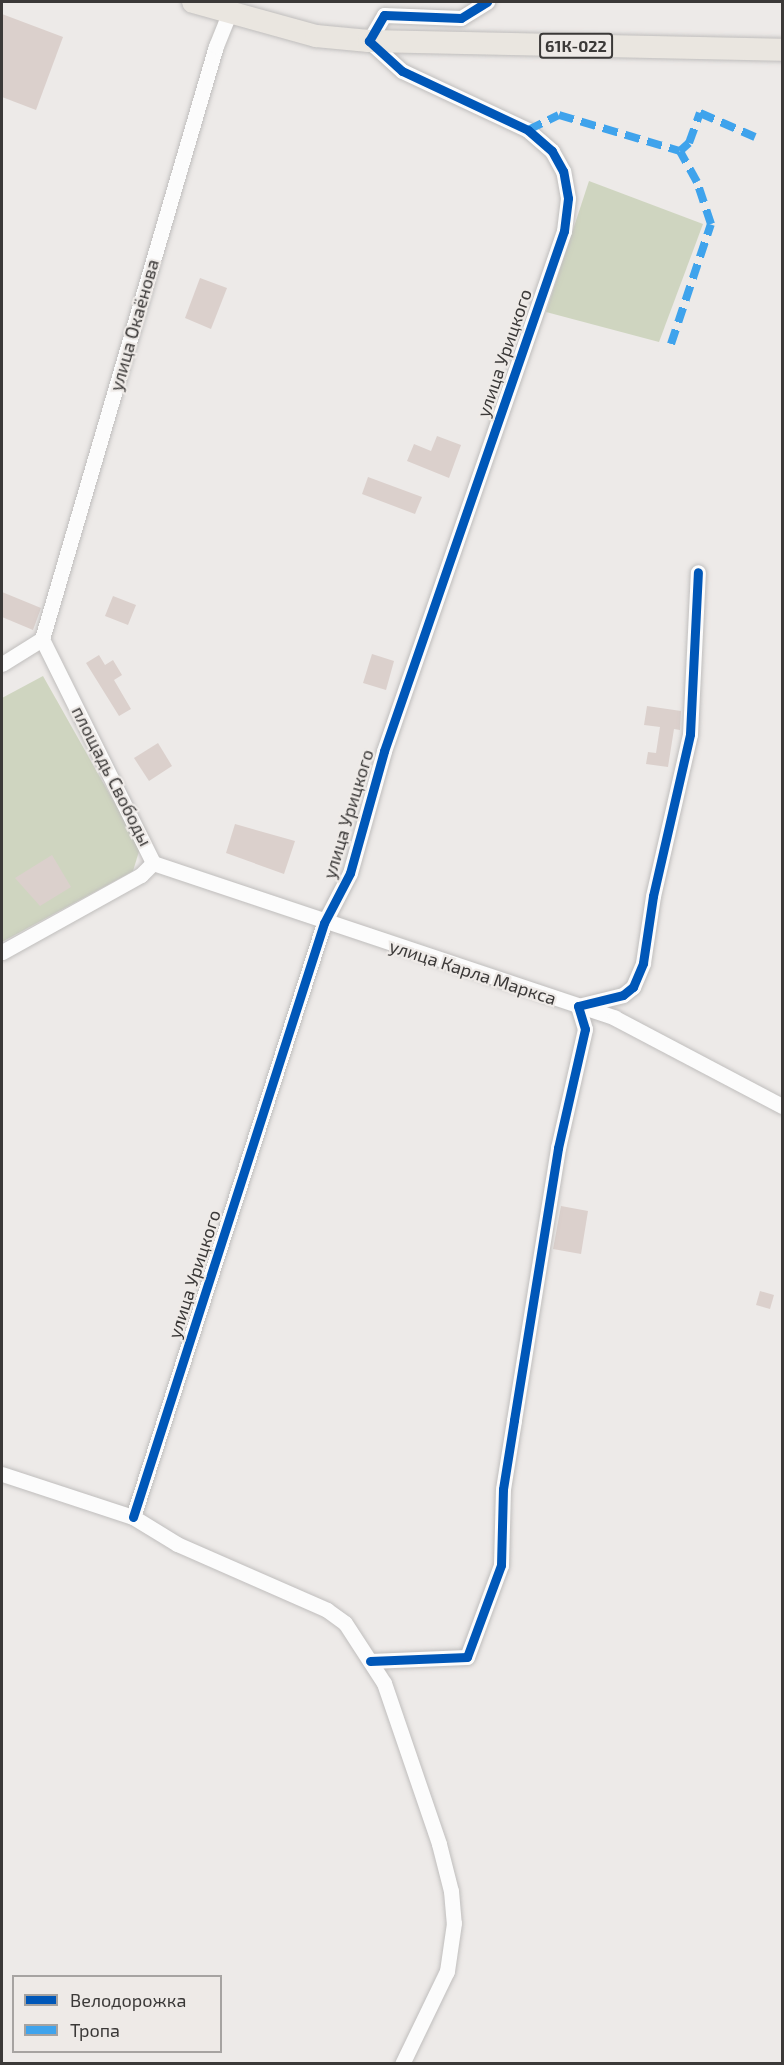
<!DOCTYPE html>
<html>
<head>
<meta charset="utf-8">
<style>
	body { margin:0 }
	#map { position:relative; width:784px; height:2065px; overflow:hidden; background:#edeae8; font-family:"Exo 2",sans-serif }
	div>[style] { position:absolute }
	.green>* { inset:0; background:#cfd5c0 }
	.building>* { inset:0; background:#dbd0cc }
	.roads { filter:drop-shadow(0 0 2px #c0bebd) drop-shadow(0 0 2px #c0bebd) }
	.street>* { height:15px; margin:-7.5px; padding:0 7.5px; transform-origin:7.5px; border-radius:7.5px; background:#fcfcfc }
	.primary>* { height:22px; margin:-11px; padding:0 11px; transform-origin:11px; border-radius:11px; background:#eae6e0 }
	.quiet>* { height:8px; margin-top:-4px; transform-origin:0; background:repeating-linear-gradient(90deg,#3fa3ec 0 15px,transparent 0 23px) }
	.cycleway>* { height:9px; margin:-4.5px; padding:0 4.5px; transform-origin:4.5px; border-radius:4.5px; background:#0057b8 }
	span { translate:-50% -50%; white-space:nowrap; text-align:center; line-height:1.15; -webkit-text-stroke:4.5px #eeeae7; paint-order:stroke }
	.shield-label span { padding:2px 4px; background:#eeeae7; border:2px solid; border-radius:4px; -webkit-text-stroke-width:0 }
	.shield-label { font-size:16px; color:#3b3938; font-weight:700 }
	.street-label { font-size:18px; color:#3b3938 }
	.frame { position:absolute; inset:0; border:3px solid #3b3938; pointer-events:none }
	.legend { position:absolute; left:12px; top:1975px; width:210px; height:78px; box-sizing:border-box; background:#eeeae7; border:2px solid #a6a3a1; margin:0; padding:8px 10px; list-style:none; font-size:18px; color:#3b3938 }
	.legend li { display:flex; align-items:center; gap:12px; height:30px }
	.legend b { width:30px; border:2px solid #a6a3a1 }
</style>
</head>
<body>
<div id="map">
	<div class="green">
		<i style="clip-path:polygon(589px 181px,703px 224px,659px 342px,546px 312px)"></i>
		<i style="clip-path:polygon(43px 676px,140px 848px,133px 871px,2px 942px,2px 698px)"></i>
	</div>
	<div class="building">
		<i style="clip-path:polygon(2px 14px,63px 37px,36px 110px,2px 97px)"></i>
		<i style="clip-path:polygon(200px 278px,227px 288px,211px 329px,185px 318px)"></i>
		<i style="clip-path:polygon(437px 436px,461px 445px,449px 478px,407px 461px,414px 444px,431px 451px)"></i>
		<i style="clip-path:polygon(368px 477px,422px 497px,415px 514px,362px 494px)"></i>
		<i style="clip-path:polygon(2px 592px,41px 608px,33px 630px,2px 617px)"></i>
		<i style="clip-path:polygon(113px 596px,136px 605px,128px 625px,105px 616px)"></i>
		<i style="clip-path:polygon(372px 654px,394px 661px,386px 690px,363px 683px)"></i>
		<i style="clip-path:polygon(99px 655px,105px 665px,113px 660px,122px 675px,114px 680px,131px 709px,119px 716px,86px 663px)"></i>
		<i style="clip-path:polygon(647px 706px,681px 711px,680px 730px,674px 729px,668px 767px,646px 764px,648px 752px,656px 753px,660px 727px,644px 725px)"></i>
		<i style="clip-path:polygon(158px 743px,172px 766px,149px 781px,134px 758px)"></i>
		<i style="clip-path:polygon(235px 824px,295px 841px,284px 874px,226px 853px)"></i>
		<i style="clip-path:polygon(52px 855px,71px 887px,40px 906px,15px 878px)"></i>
		<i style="clip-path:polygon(561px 1206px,588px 1211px,581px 1254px,553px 1249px)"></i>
		<i style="clip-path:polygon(760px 1291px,774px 1295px,770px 1309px,756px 1305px)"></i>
	</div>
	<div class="roads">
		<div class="street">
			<i style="left:42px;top:639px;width:618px;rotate:-73.65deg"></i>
			<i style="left:216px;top:46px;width:37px;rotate:-68deg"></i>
			<i style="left:2px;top:664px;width:47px;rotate:-32deg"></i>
			<i style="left:42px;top:639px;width:250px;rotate:63.6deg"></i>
			<i style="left:153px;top:863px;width:17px;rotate:135deg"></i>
			<i style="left:141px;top:875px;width:159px;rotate:151deg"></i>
			<i style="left:153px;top:863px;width:487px;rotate:18.5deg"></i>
			<i style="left:615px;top:1018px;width:189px;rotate:27.8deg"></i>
			<i style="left:2px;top:1474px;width:138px;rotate:18.2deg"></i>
			<i style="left:133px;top:1517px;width:52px;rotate:31.5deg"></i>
			<i style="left:177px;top:1544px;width:164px;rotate:23.7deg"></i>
			<i style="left:327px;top:1610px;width:22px;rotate:36deg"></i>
			<i style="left:345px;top:1623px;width:72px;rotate:57deg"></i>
			<i style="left:384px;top:1683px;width:170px;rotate:71.1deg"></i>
			<i style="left:439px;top:1844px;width:49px;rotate:75.7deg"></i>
			<i style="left:451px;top:1891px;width:32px;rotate:85deg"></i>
			<i style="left:454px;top:1923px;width:49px;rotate:98.3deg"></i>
			<i style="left:447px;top:1971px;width:103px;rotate:115.8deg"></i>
			<i style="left:133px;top:1517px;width:624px;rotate:-72.17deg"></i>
			<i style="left:324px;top:923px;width:56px;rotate:-62.5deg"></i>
			<i style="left:350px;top:873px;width:127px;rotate:-74.4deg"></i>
			<i style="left:384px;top:751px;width:550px;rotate:-70.91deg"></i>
			<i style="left:564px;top:231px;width:33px;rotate:-83deg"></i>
			<i style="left:568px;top:198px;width:27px;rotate:-100deg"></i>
			<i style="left:563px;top:171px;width:23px;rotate:-119deg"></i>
			<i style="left:552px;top:151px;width:32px;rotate:-139deg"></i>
			<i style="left:528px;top:130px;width:139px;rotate:-154.9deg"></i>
			<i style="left:402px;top:71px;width:45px;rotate:-137.7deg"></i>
			<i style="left:369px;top:41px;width:30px;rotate:-60deg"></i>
			<i style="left:384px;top:15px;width:77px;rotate:2.2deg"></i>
			<i style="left:461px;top:18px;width:31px;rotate:-32deg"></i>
			<i style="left:370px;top:1661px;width:97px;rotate:-2.4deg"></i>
			<i style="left:467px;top:1657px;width:98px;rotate:-69.7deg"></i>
			<i style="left:501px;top:1565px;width:76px;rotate:-88.5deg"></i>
			<i style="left:503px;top:1489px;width:70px;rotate:-80.9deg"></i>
			<i style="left:514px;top:1420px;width:276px;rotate:-80.8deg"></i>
			<i style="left:558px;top:1148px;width:122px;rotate:-77.2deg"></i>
			<i style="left:585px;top:1029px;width:24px;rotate:-107deg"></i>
			<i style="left:578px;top:1006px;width:46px;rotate:-13.7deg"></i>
			<i style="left:623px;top:995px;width:13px;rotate:-39deg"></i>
			<i style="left:633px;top:987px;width:26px;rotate:-67deg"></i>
			<i style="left:643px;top:963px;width:68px;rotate:-81.5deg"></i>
			<i style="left:653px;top:896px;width:166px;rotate:-77.1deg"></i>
			<i style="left:690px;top:734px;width:162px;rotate:-87.2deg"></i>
		</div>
		<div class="primary">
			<i style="left:193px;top:2px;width:128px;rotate:15.5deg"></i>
			<i style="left:316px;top:36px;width:53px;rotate:5.4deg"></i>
			<i style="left:369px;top:41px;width:413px;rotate:1.2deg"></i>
		</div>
	</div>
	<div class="quiet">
		<i style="left:528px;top:130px;width:34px;rotate:-26deg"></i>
		<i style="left:559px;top:115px;width:126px;rotate:16.6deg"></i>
		<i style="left:680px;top:151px;width:12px;rotate:-42deg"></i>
		<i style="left:689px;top:143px;width:32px;rotate:-70deg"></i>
		<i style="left:700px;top:113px;width:60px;rotate:23.6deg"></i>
		<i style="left:671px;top:344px;width:126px;rotate:-71.6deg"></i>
		<i style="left:711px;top:224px;width:44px;rotate:-108.4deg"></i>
		<i style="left:697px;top:182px;width:35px;rotate:-119deg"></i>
	</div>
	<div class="cycleway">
		<i style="left:133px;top:1517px;width:624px;rotate:-72.17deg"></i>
		<i style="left:324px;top:923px;width:56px;rotate:-62.5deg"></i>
		<i style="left:350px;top:873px;width:127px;rotate:-74.4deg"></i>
		<i style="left:384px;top:751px;width:550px;rotate:-70.91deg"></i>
		<i style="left:564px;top:231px;width:33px;rotate:-83deg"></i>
		<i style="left:568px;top:198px;width:27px;rotate:-100deg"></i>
		<i style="left:563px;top:171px;width:23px;rotate:-119deg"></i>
		<i style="left:552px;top:151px;width:32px;rotate:-139deg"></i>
		<i style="left:528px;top:130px;width:139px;rotate:-154.9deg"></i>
		<i style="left:402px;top:71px;width:45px;rotate:-137.7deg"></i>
		<i style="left:369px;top:41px;width:30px;rotate:-60deg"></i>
		<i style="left:384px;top:15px;width:77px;rotate:2.2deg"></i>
		<i style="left:461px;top:18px;width:31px;rotate:-32deg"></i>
		<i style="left:370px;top:1661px;width:97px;rotate:-2.4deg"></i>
		<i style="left:467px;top:1657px;width:98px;rotate:-69.7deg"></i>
		<i style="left:501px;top:1565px;width:76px;rotate:-88.5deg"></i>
		<i style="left:503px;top:1489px;width:70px;rotate:-80.9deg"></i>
		<i style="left:514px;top:1420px;width:276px;rotate:-80.8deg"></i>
		<i style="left:558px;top:1148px;width:122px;rotate:-77.2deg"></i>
		<i style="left:585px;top:1029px;width:24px;rotate:-107deg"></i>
		<i style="left:578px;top:1006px;width:46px;rotate:-13.7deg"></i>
		<i style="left:623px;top:995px;width:13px;rotate:-39deg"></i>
		<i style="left:633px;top:987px;width:26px;rotate:-67deg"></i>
		<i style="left:643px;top:963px;width:68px;rotate:-81.5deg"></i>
		<i style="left:653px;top:896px;width:166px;rotate:-77.1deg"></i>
		<i style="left:690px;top:734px;width:162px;rotate:-87.2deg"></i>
	</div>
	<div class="shield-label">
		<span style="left:576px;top:46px">61К-022</span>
	</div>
	<div class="street-label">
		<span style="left:134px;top:325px;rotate:-74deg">улица Окаёнова</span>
		<span style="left:504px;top:353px;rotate:-71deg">улица Урицкого</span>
		<span style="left:112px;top:776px;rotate:63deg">площадь Свободы</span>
		<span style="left:348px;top:814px;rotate:-73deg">улица Урицкого</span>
		<span style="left:473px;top:972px;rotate:18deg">улица Карла Маркса</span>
		<span style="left:194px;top:1274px;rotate:-72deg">улица Урицкого</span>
	</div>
	<div class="frame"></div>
	<ul class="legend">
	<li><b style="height:8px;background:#0057b8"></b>Велодорожка</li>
	<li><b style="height:8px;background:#3fa3ec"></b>Тропа</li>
	</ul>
</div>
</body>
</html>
